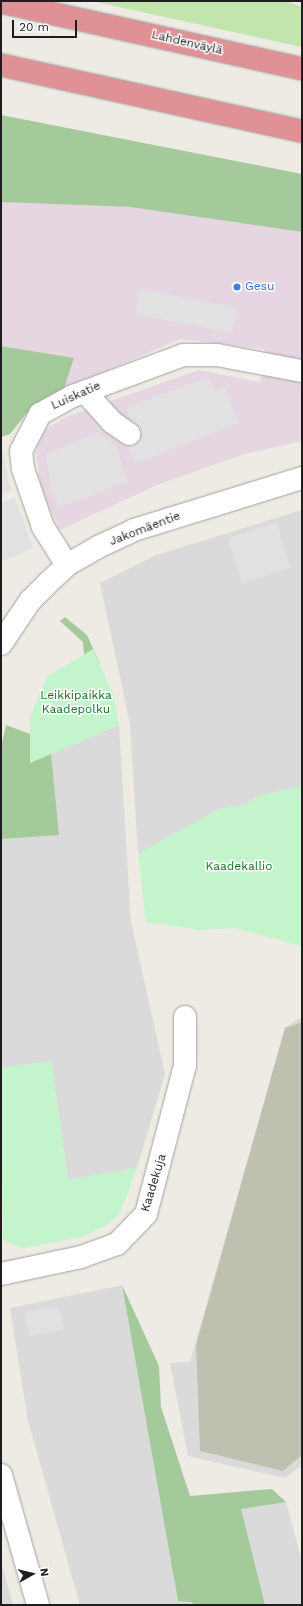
<!DOCTYPE html>
<html>
<head>
<meta charset="utf-8">
<style>
	body { margin:0 }
	#map { position:relative; width:303px; height:1606px; overflow:hidden; background:#edebe3; font-family:"Work Sans",sans-serif }
	div>[style] { position:absolute }
	.residential>* { inset:0; background:#dbdada }
	.industrial>* { inset:0; background:#e6d6e1 }
	.construction>* { inset:0; background:#bfc1b0 }
	.grass>* { inset:0; background:#c2e4ad }
	.forest>* { inset:0; background:#a4c99b }
	.park>* { inset:0; background:#c3f4cc }
	.parking>* { inset:0; background:#e1e1e1 }
	.roads { filter:drop-shadow(0 0 1px #a1a1a1) drop-shadow(0 0 1px #a1a1a1) }
	.minor>* { height:22px; margin:-11px; padding:0 11px; transform-origin:11px; border-radius:11px; background:#fff }
	.highway>* { height:22px; margin:-11px; padding:0 11px; transform-origin:11px; border-radius:11px; background:#df9196 }
	.dots>* { width:11px; height:11px; translate:-50% -50%; box-sizing:border-box; border:2px solid #fff; border-radius:50% }
	span { translate:-50% -50%; white-space:nowrap; text-align:center; line-height:1.15; -webkit-text-stroke:3px #fff; paint-order:stroke }
	.street-label { font-size:12px; color:#1d1d1d }
	.shop-label { font-size:12px; color:#366cbe }
	.left { translate:0 -50%; text-align:left }
	.park-label { font-size:12px; color:#147226 }
	.frame { position:absolute; inset:0; border:2px solid #1d1d1d; pointer-events:none }
	.north { position:absolute; left:12px; top:1554px; width:40px; height:40px; -webkit-text-stroke:3px #fff; paint-order:stroke; rotate:82deg; font-size:11px; font-weight:700; line-height:16px; text-align:center; color:#1d1d1d }
	.north::after { content:''; display:block; margin:auto; width:14px; height:18px; background:#1d1d1d; clip-path:polygon(50% 0,100% 100%,50% 72%,0 100%) }
	.scale { position:absolute; left:12px; top:20px; width:65px; height:18px; box-sizing:border-box; border:2px solid #1d1d1d; border-top:0; padding-left:5px; font-size:12px; line-height:14px; white-space:nowrap; color:#1d1d1d; -webkit-text-stroke:3px #fff; paint-order:stroke }
</style>
</head>
<body>
<div id="map">
	<div class="residential">
		<i style="clip-path:polygon(302px 510px,302px 786px,256px 797px,247px 804px,219px 809px,138px 854px,130px 724px,100px 583px,156px 555px)"></i>
		<i style="clip-path:polygon(119px 725px,131px 922px,165px 1074px,137px 1168px,68px 1180px,51px 1061px,1px 1068px,1px 775px)"></i>
		<i style="clip-path:polygon(302px 1017px,302px 1022px,287px 1027px,196px 1345px,283px 1471px,302px 1455px,302px 1465px,285px 1478px,188px 1456px,170px 1363px,190px 1362px,285px 1027px)"></i>
		<i style="clip-path:polygon(122px 1285px,178px 1600px,192px 1602px,193px 1605px,80px 1605px,28px 1421px,10px 1308px)"></i>
		<i style="clip-path:polygon(286px 1502px,302px 1562px,302px 1605px,265px 1605px,240px 1508px)"></i>
		<i style="clip-path:polygon(1px 1562px,13px 1605px,1px 1605px)"></i>
	</div>
	<div class="industrial">
		<i style="clip-path:polygon(1px 202px,130px 207px,302px 232px,302px 441px,244px 454px,157px 485px,60px 530px,41px 488px,36px 453px,43px 431px,66px 417px,198px 370px,260px 382px,265px 349px,180px 339px,64px 389px,74px 358px,1px 346px)"></i>
	</div>
	<div class="construction">
		<i style="clip-path:polygon(302px 1022px,302px 1455px,283px 1471px,200px 1451px,196px 1345px,285px 1028px)"></i>
	</div>
	<div class="grass">
		<i style="clip-path:polygon(92px 1px,285px 1px,302px 7px,302px 47px)"></i>
	</div>
	<div class="forest">
		<i style="clip-path:polygon(1px 115px,302px 174px,302px 232px,130px 207px,1px 202px)"></i>
		<i style="clip-path:polygon(1px 346px,74px 358px,64px 389px,26px 414px,10px 434px,1px 437px)"></i>
		<i style="clip-path:polygon(65px 617px,87px 635px,100px 664px,84px 654px,83px 642px,60px 621px)"></i>
		<i style="clip-path:polygon(6px 725px,30px 734px,51px 754px,59px 835px,1px 839px,1px 748px)"></i>
		<i style="clip-path:polygon(122px 1285px,159px 1366px,161px 1407px,190px 1496px,272px 1489px,286px 1502px,241px 1509px,265px 1605px,193px 1605px,192px 1602px,178px 1601px)"></i>
	</div>
	<div class="park">
		<i style="clip-path:polygon(93px 649px,113px 694px,119px 725px,30px 763px,30px 716px,47px 677px)"></i>
		<i style="clip-path:polygon(302px 786px,302px 946px,234px 928px,200px 930px,146px 922px,138px 854px,219px 809px,247px 804px,256px 797px)"></i>
		<i style="clip-path:polygon(51px 1061px,68px 1180px,137px 1168px,120px 1213px,110px 1223px,82px 1237px,23px 1248px,3px 1240px,1px 1068px)"></i>
	</div>
	<div class="parking">
		<i style="clip-path:polygon(140px 289px,237px 308px,232px 333px,135px 314px)"></i>
		<i style="clip-path:polygon(210px 377px,215px 391px,225px 387px,238px 423px,134px 464px,126px 442px,132px 424px,126px 407px)"></i>
		<i style="clip-path:polygon(97px 433px,115px 445px,128px 481px,60px 508px,52px 493px,46px 454px)"></i>
		<i style="clip-path:polygon(1px 442px,11px 490px,1px 494px)"></i>
		<i style="clip-path:polygon(15px 497px,33px 548px,1px 562px,1px 503px)"></i>
		<i style="clip-path:polygon(277px 523px,290px 568px,242px 583px,228px 538px)"></i>
		<i style="clip-path:polygon(59px 1306px,64px 1330px,29px 1336px,25px 1312px)"></i>
	</div>
	<div class="roads">
		<div class="minor">
			<i style="left:85px;top:392px;width:40px;rotate:48deg"></i>
			<i style="left:112px;top:422px;width:21px;rotate:35deg"></i>
			<i style="left:67px;top:565px;width:45px;rotate:-122.3deg"></i>
			<i style="left:43px;top:527px;width:61px;rotate:-109deg"></i>
			<i style="left:23px;top:469px;width:18px;rotate:-96deg"></i>
			<i style="left:21px;top:451px;width:42px;rotate:-62.8deg"></i>
			<i style="left:40px;top:414px;width:38px;rotate:-29deg"></i>
			<i style="left:73px;top:396px;width:117px;rotate:-20.4deg"></i>
			<i style="left:183px;top:355px;width:34px"></i>
			<i style="left:217px;top:355px;width:86px;rotate:10.7deg"></i>
			<i style="left:1px;top:644px;width:52px;rotate:-56deg"></i>
			<i style="left:30px;top:601px;width:27px;rotate:-45deg"></i>
			<i style="left:49px;top:582px;width:25px;rotate:-43deg"></i>
			<i style="left:67px;top:565px;width:36px;rotate:-30deg"></i>
			<i style="left:98px;top:547px;width:40px;rotate:-25deg"></i>
			<i style="left:134px;top:530px;width:176px;rotate:-17.2deg"></i>
			<i style="left:1px;top:1274px;width:82px;rotate:-12deg"></i>
			<i style="left:81px;top:1257px;width:38px;rotate:-20deg"></i>
			<i style="left:117px;top:1244px;width:42px;rotate:-46deg"></i>
			<i style="left:146px;top:1214px;width:154px;rotate:-75.3deg"></i>
			<i style="left:185px;top:1065px;width:48px;rotate:-90deg"></i>
			<i style="left:1px;top:1475px;width:135px;rotate:74.1deg"></i>
		</div>
		<div class="highway">
			<i style="left:1px;top:2px;width:308px;rotate:12.5deg"></i>
			<i style="left:1px;top:65px;width:308px;rotate:12.4deg"></i>
		</div>
	</div>
	<div class="dots">
		<i style="left:237px;top:287px;background:#3f7fe0"></i>
	</div>
	<div class="street-label">
		<span style="left:187px;top:43px;rotate:13deg">Lahdenväylä</span>
		<span style="left:76px;top:396px;rotate:-24deg">Luiskatie</span>
		<span style="left:145px;top:529px;rotate:-21deg">Jakomäentie</span>
		<span style="left:154px;top:1183px;rotate:-73deg">Kaadekuja</span>
	</div>
	<div class="shop-label">
		<span class="left" style="left:245px;top:287px">Gesu</span>
	</div>
	<div class="park-label">
		<span style="left:76px;top:703px">Leikkipaikka<br>Kaadepolku</span>
		<span style="left:239px;top:867px">Kaadekallio</span>
	</div>
	<div class="frame"></div>
	<div class="north">N</div>
	<div class="scale">20 m</div>
</div>
</body>
</html>
